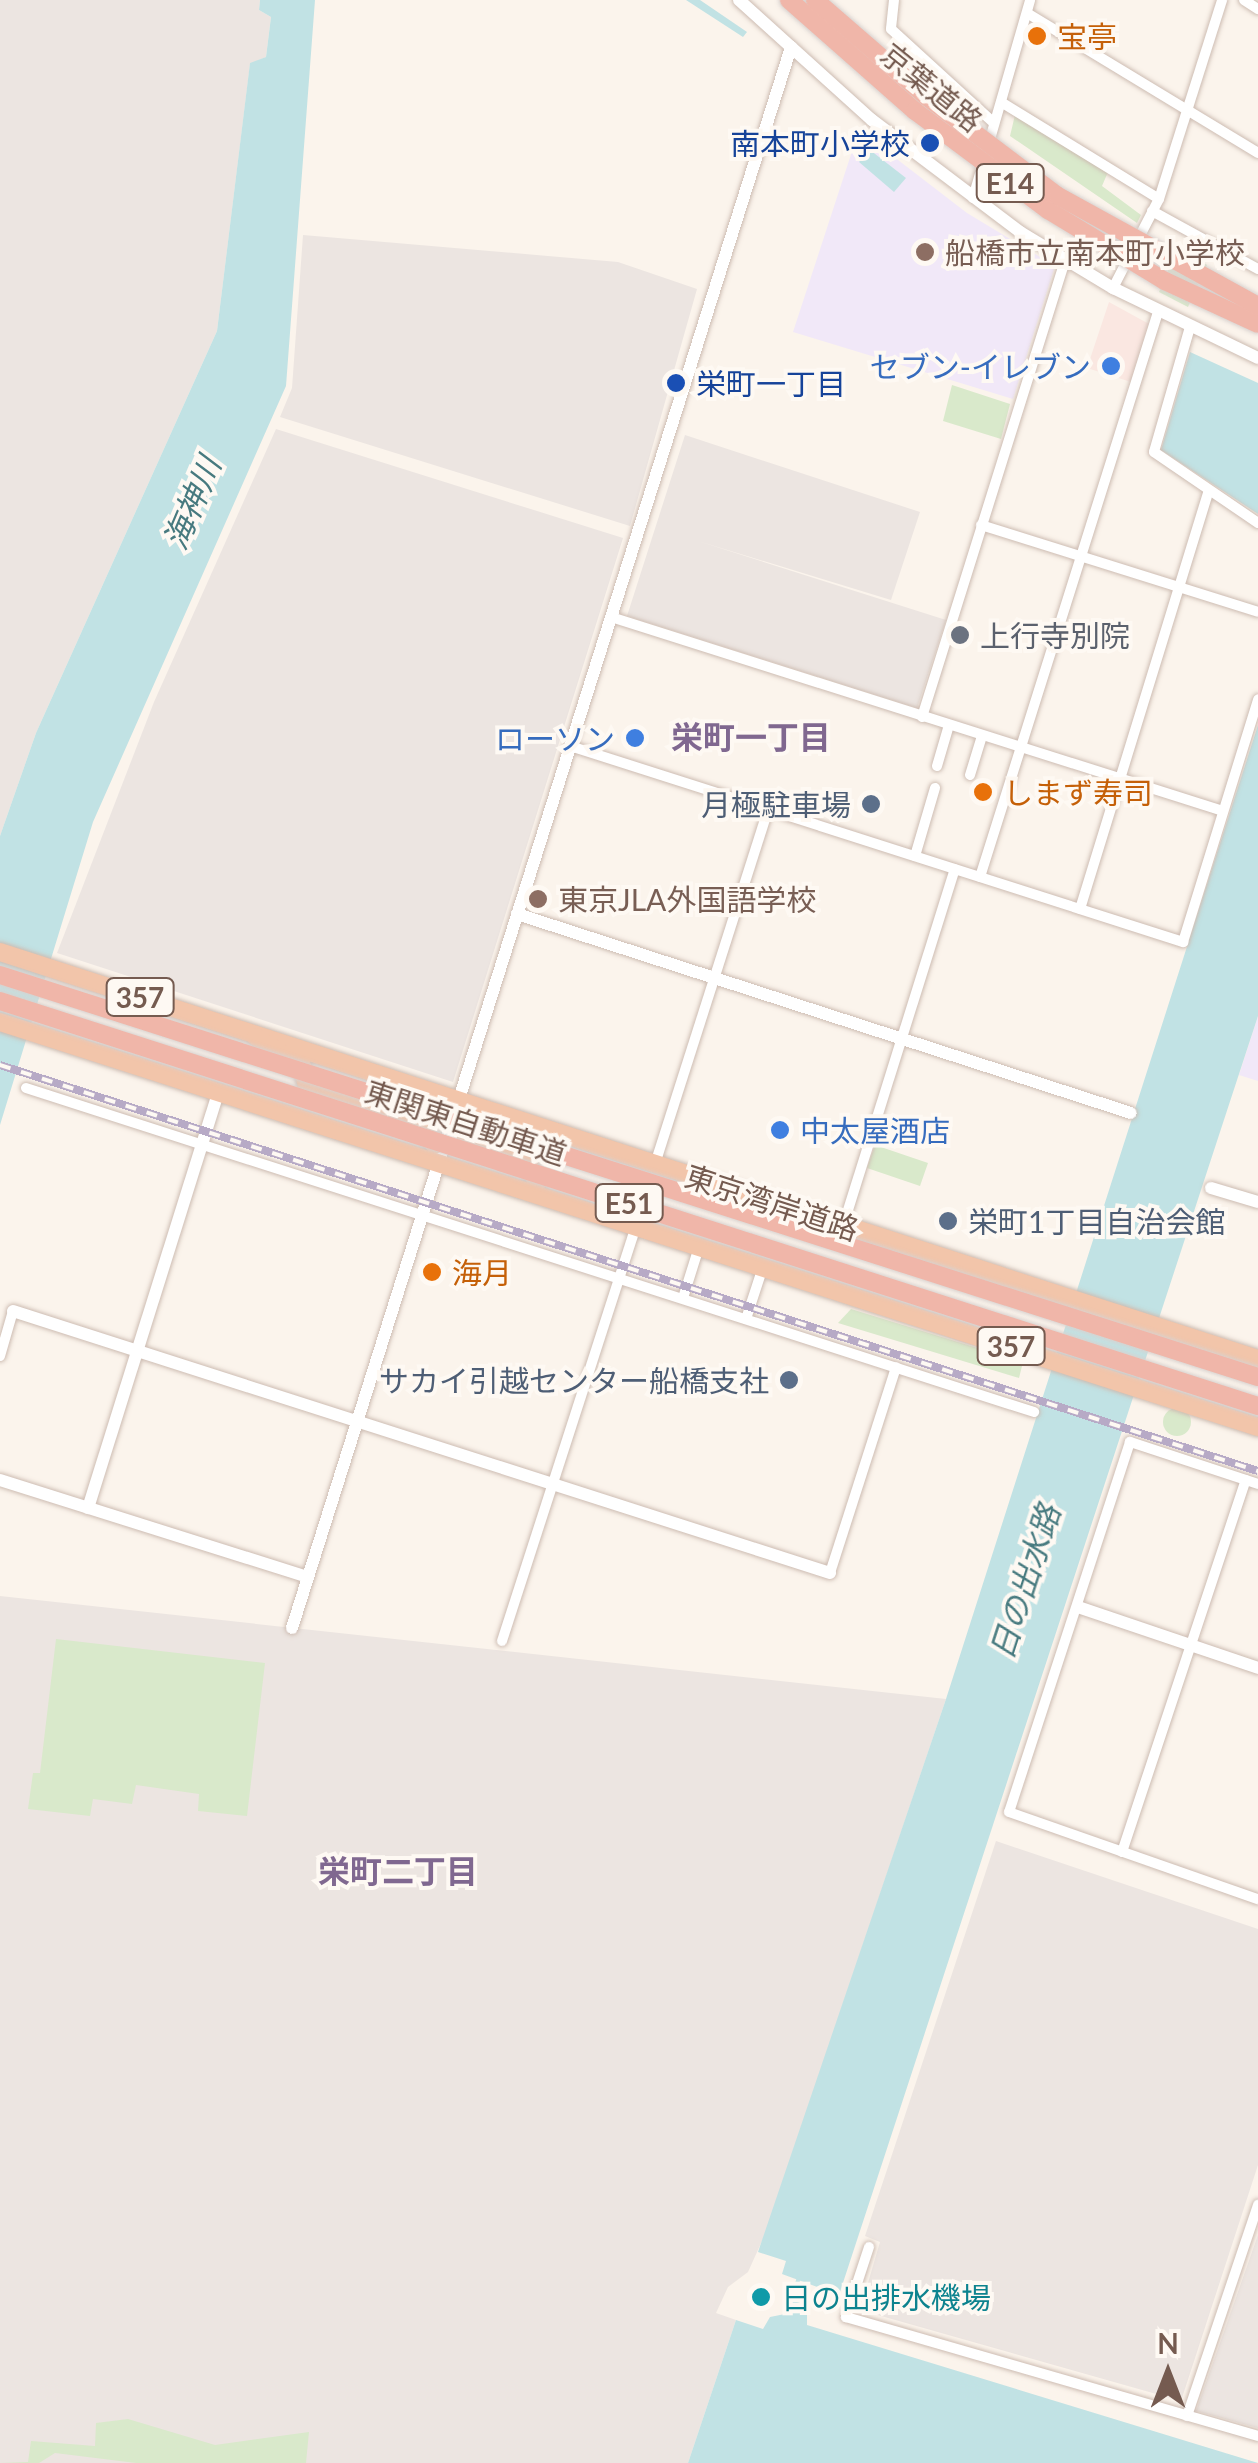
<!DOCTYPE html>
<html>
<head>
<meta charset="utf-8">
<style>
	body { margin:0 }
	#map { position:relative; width:1258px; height:2463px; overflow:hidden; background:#fbf4ec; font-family:Lato,"Noto Sans JP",sans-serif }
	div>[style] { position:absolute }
	.commercial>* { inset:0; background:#fae7e1 }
	.industrial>* { inset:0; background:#ece5e1 }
	.education>* { inset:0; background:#f1e8f8 }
	.green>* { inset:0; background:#d9e9cb }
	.round { border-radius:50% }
	.water>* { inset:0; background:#c1e2e4 }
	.stream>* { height:4px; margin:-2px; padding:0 2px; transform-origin:2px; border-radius:2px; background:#c1e2e4 }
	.roads { filter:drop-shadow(0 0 2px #cdbcb2) drop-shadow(0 0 2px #cdbcb2) }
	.minor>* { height:10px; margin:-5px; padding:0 5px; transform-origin:5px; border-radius:5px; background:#fff }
	.tertiary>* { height:12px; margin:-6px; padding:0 6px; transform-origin:6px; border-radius:6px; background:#fff }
	.trunk>* { height:18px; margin:-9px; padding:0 9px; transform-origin:9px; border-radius:9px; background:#f2c5aa }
	.rail>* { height:8px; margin-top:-4px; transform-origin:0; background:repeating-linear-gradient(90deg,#fef9f3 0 11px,#b7aac6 0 22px); box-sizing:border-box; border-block:2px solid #b7aac6 }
	.bridges { filter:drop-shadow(0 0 2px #d8d1ce) drop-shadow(0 0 2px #d8d1ce) }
	.motorway-bridge>* { height:18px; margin:-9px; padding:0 9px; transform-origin:9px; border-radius:9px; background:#f0b6a9 }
	.dots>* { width:28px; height:28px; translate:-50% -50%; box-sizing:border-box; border:5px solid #fef9f3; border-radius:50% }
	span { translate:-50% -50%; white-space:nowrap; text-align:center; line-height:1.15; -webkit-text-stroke:8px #fef9f3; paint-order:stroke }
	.shield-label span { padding:2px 8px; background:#fef9f3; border:2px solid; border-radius:8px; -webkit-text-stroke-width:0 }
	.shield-label { font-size:28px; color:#755b50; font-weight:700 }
	.food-label { font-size:30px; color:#c56008 }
	.left { translate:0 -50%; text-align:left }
	.street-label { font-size:30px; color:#755b50 }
	.transit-label { font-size:30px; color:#164399 }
	.right { translate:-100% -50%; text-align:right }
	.education-label { font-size:30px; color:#785e54 }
	.shop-label { font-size:30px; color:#366cbe }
	.worship-label { font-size:30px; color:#5b616d }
	.service-label { font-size:30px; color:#4e5e75 }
	.culture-label { font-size:30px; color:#0d838f }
	.water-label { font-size:32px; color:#477a7f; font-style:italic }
	.neighbourhood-label { font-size:32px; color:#806890; font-weight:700 }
	.north { position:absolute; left:1118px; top:2323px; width:100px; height:100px; -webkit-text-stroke:8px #fef9f3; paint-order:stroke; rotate:0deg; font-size:28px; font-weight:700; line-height:40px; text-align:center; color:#755b50 }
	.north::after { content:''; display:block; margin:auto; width:35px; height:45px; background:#755b50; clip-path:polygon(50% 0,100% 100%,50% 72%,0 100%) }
</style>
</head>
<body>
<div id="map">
	<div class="commercial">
		<i style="clip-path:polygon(1109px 302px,1149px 324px,1131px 382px,1087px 368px)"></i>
	</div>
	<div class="industrial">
		<i style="clip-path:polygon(0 0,260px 0,259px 10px,271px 17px,266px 57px,250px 64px,217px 331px,36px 733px,0 836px)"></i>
		<i style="clip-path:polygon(303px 235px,618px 262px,697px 289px,630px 526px,280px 417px,292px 388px)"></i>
		<i style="clip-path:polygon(276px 429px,623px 538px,453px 1082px,57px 953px,154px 702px)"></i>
		<i style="clip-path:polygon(685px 435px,920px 512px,891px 600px,698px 541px,946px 620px,917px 708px,627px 616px)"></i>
		<i style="clip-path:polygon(0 1596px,946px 1699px,766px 2232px,748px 2272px,728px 2287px,716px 2313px,736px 2320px,688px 2463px,0 2463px)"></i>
		<i style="clip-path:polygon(996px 1841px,1258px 1929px,1258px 2165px,1181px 2401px,860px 2310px,880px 2242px,865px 2236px)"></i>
		<i style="clip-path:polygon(1258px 2235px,1258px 2428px,1196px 2411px)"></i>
	</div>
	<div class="education">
		<i style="clip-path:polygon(859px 130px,967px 213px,1055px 266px,1013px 399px,793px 332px)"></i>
		<i style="clip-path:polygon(1258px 1016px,1258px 1081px,1239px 1075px)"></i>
	</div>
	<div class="green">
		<i style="clip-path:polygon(1015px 115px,1108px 172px,1102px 186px,1141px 215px,1137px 223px,1010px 136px)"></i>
		<i style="clip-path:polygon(1177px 249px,1207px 265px,1188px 307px,1159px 292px)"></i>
		<i style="clip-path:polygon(952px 385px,1010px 404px,1001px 439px,943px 421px)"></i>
		<i style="clip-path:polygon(875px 1145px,928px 1163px,920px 1186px,867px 1168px)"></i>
		<i style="clip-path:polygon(851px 1309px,1023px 1362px,1019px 1378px,838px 1323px)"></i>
		<i class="round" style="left:1163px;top:1408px;width:28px;height:28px"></i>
		<i style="clip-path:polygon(56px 1639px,265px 1663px,247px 1816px,198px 1811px,199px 1794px,136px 1785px,132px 1804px,93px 1799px,90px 1816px,28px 1809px,33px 1773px,40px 1773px)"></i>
		<i style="clip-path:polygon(128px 2419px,215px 2445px,309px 2432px,306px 2463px,136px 2463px,55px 2453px,39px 2463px,0 2463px,28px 2462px,31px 2441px,95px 2446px,96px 2423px)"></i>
	</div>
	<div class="water">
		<i style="clip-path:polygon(260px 0,315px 0,286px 386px,93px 822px,0 1125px,0 836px,36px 733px,217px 331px,250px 63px,266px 57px,271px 17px,259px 10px)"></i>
		<i style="clip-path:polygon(686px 0,700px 0,747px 32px,743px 37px)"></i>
		<i style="clip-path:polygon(870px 150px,906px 178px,894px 192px,859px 162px)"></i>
		<i style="clip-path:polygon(1190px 352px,1258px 383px,1258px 514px,1161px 450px)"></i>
		<i style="clip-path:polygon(1258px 725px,1258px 1016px,839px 2295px,782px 2274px,786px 2261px,758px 2252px,946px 1699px)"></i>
		<i style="clip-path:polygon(790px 2300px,807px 2305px,807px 2325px,1258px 2463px,688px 2463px,736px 2320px,763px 2329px,770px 2317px,785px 2314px)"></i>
	</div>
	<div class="stream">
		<i style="left:792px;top:2300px;width:24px;rotate:-73deg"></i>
	</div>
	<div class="roads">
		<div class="minor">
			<i style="left:894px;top:0;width:29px;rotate:96deg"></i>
			<i style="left:891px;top:29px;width:139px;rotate:42.4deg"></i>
			<i style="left:1244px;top:0;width:17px;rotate:33deg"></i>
			<i style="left:1027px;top:13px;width:270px;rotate:31.2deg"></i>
			<i style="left:1001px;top:102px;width:185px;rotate:31.5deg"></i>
			<i style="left:973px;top:198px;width:206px;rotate:-73.9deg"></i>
			<i style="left:1152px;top:211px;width:121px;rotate:28.7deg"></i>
			<i style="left:1113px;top:288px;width:100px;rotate:-62.7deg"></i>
			<i style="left:1159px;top:199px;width:209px;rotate:-72.4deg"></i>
			<i style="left:1190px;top:327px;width:130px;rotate:106.1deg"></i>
			<i style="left:1154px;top:452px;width:126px;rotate:34.3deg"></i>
			<i style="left:981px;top:525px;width:290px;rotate:17.4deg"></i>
			<i style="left:611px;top:617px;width:642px;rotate:17.59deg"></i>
			<i style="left:922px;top:717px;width:478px;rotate:-72.6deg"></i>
			<i style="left:570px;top:746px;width:644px;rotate:17.73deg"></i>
			<i style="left:1183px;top:942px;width:254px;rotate:-72.8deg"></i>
			<i style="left:937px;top:766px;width:43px;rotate:-73.7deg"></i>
			<i style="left:970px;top:775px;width:41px;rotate:-72.9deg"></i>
			<i style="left:915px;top:856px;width:71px;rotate:-73.6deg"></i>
			<i style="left:980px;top:877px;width:592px;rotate:-72.51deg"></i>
			<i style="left:1080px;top:909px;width:438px;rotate:-72.9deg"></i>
			<i style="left:26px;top:1088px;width:1059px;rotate:17.82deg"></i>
			<i style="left:655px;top:1164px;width:373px;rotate:-72.3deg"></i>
			<i style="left:848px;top:1210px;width:357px;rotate:-72.6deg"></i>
			<i style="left:683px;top:1298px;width:53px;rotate:-72.6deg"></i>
			<i style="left:746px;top:1319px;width:55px;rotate:-71.9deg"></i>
			<i style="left:0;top:1356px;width:47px;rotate:-73.9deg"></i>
			<i style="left:1258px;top:1484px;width:135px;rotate:-161.8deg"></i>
			<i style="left:1130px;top:1442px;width:389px;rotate:108.1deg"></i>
			<i style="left:1009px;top:1812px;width:264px;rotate:19.3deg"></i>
			<i style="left:830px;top:1573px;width:216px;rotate:-72.2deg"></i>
			<i style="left:502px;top:1641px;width:437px;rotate:-72.1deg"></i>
			<i style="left:1122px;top:1852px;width:392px;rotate:-71.6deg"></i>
			<i style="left:869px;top:2247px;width:74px;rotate:108.2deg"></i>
			<i style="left:846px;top:2317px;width:429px;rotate:16.1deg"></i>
			<i style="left:1187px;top:2416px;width:223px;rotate:-71.4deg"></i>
		</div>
		<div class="tertiary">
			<i style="left:739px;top:0;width:179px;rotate:42.1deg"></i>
			<i style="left:872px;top:120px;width:186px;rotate:37.1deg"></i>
			<i style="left:1020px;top:232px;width:109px;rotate:31.1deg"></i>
			<i style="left:1113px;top:288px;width:161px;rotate:25.8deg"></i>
			<i style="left:517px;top:914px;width:645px;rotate:17.96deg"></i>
			<i style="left:1211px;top:1188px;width:49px;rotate:16.6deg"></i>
			<i style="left:13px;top:1311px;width:858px;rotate:17.78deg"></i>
			<i style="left:0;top:1480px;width:323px;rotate:17.5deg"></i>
			<i style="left:88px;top:1508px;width:435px;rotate:-72.6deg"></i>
			<i style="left:1078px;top:1607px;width:190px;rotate:18.7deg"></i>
			<i style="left:292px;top:1628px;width:1658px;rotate:-72.48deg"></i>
		</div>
		<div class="trunk">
			<i style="left:0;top:952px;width:1322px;rotate:17.93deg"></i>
			<i style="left:0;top:1022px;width:1322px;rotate:17.85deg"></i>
			<i style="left:256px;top:1037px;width:54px;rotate:32.2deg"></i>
			<i style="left:302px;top:1066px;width:25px;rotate:76deg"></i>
			<i style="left:308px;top:1090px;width:118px;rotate:17.8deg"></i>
			<i style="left:420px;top:1126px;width:24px;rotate:52deg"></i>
			<i style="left:459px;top:1110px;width:25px;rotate:76deg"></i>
			<i style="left:465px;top:1134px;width:63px;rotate:19.6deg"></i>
			<i style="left:524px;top:1155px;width:31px;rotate:65deg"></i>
		</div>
	</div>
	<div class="rail">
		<i style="left:0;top:1065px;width:1322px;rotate:17.89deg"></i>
	</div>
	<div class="bridges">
		<div class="motorway-bridge">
			<i style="left:789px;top:0;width:168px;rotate:41.4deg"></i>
			<i style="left:915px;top:111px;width:166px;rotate:36.7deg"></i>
			<i style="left:1048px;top:210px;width:137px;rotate:31.3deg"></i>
			<i style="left:1165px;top:281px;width:102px;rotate:24.8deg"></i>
			<i style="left:815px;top:0;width:148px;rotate:40.9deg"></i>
			<i style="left:927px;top:97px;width:164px;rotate:37.1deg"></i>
			<i style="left:1058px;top:196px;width:228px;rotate:28.8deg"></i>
			<i style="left:0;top:975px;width:1321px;rotate:17.72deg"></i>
			<i style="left:0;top:1001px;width:1322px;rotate:17.85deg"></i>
		</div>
	</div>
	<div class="dots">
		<i style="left:1037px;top:36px;background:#e8710a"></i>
		<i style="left:930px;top:143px;background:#1a4fb4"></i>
		<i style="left:925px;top:252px;background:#8d6e63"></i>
		<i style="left:1111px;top:366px;background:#3f7fe0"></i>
		<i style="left:676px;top:383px;background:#1a4fb4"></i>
		<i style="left:960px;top:635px;background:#6b7280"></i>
		<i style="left:635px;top:738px;background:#3f7fe0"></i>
		<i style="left:983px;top:792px;background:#e8710a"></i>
		<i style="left:871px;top:804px;background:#5c6f8a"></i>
		<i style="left:538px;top:899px;background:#8d6e63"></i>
		<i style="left:780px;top:1130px;background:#3f7fe0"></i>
		<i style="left:948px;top:1221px;background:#5c6f8a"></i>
		<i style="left:432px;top:1272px;background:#e8710a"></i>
		<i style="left:789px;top:1380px;background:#5c6f8a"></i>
		<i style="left:761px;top:2297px;background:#0f9aa8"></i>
	</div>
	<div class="shield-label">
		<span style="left:1010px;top:183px">E14</span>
		<span style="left:140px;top:997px">357</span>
		<span style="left:629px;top:1203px">E51</span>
		<span style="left:1011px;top:1346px">357</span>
	</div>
	<div class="food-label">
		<span class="left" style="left:1057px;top:36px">宝亭</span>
		<span class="left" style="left:1003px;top:792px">しまず寿司</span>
		<span class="left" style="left:452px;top:1272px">海月</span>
	</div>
	<div class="street-label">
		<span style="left:932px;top:87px;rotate:39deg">京葉道路</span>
		<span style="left:466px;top:1122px;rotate:18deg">東関東自動車道</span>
		<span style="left:772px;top:1202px;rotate:18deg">東京湾岸道路</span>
	</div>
	<div class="transit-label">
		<span class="right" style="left:910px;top:143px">南本町小学校</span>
		<span class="left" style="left:696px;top:383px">栄町一丁目</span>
	</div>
	<div class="education-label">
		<span class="left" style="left:945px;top:252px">船橋市立南本町小学校</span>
		<span class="left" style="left:558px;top:899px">東京JLA外国語学校</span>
	</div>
	<div class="shop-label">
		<span class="right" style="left:1091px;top:366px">セブン-イレブン</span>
		<span class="right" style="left:615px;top:738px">ローソン</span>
		<span class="left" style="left:800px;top:1130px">中太屋酒店</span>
	</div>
	<div class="worship-label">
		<span class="left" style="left:980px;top:635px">上行寺別院</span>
	</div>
	<div class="service-label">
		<span class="right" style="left:851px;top:804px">月極駐車場</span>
		<span class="left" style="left:968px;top:1221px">栄町1丁目自治会館</span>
		<span class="right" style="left:769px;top:1380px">サカイ引越センター船橋支社</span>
	</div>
	<div class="culture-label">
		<span class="left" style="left:781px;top:2297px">日の出排水機場</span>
	</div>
	<div class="water-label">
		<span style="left:192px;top:503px;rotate:-67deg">海神川</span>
		<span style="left:1025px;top:1582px;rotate:-72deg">日の出水路</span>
	</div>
	<div class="neighbourhood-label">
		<span style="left:751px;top:737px">栄町一丁目</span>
		<span style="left:398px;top:1871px">栄町二丁目</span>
	</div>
	<div class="north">N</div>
</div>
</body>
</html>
